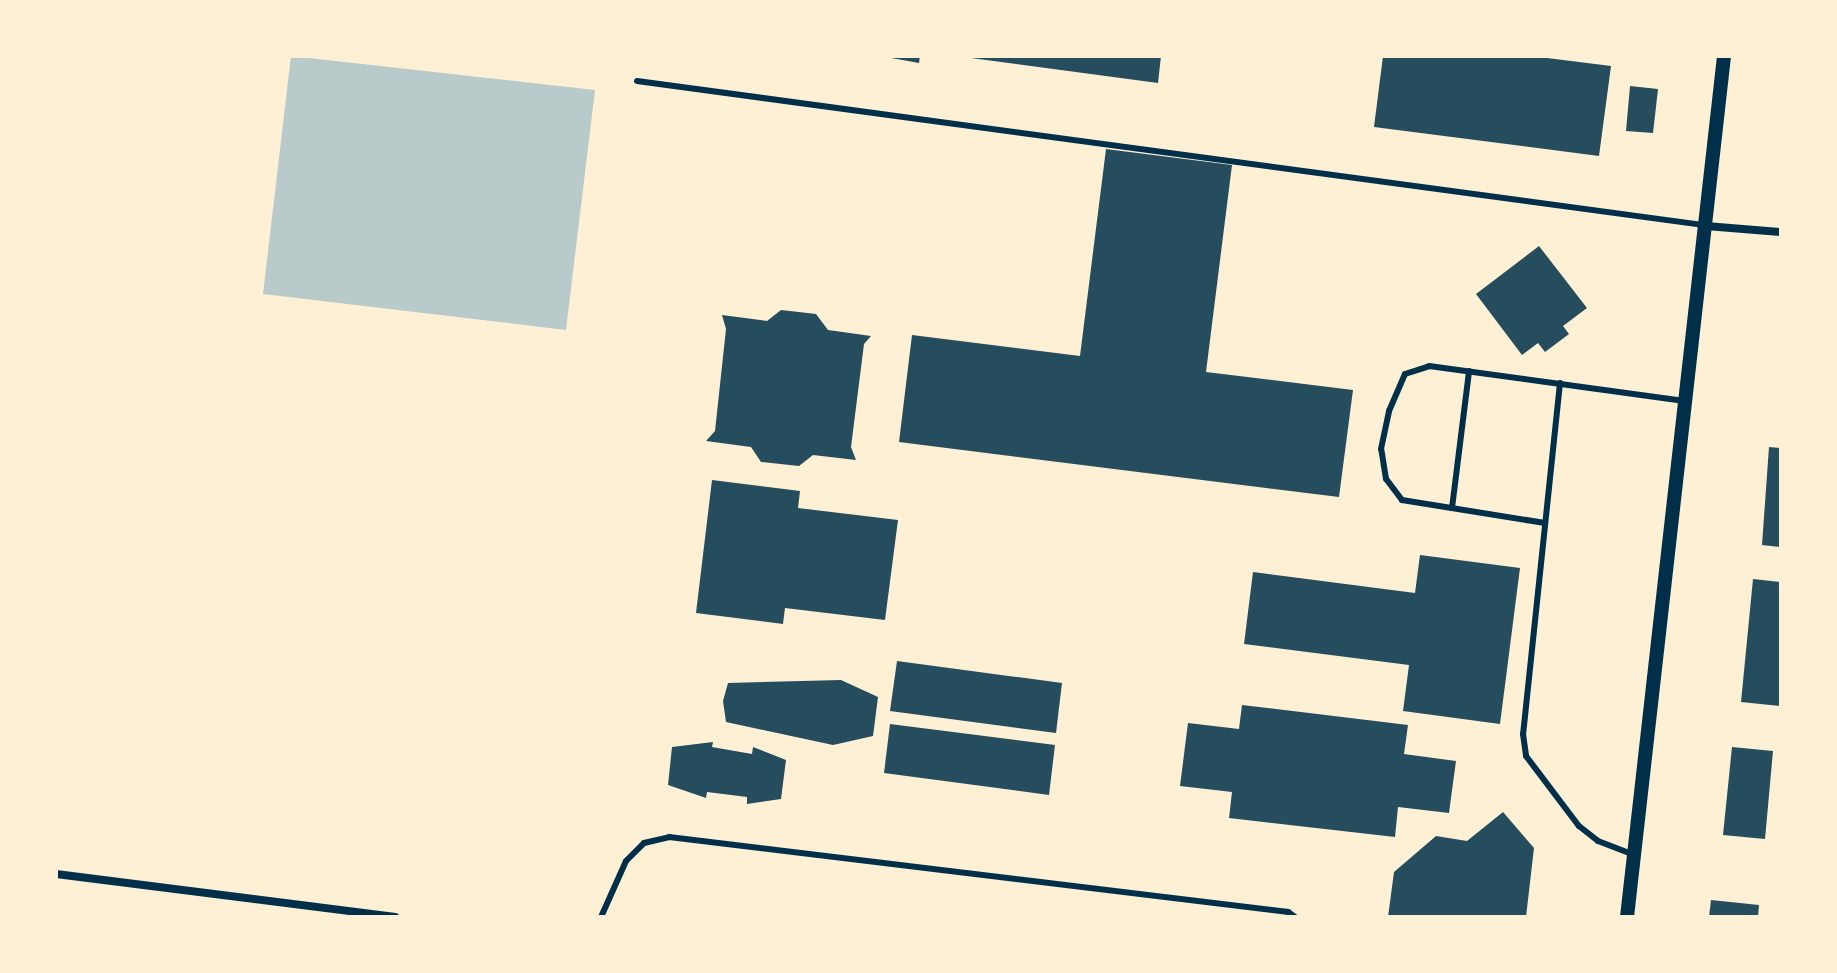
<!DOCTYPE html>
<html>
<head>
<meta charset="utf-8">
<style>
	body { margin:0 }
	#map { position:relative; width:1837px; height:973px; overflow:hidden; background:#fdf0d5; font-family:Rubik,sans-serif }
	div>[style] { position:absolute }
	.green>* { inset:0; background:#b9caca }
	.building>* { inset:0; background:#264d5e }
	.service>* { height:6px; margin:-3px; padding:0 3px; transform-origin:3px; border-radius:3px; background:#003049 }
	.minor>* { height:8px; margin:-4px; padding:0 4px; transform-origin:4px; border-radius:4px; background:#003049 }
	.tertiary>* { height:14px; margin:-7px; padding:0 7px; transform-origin:7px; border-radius:7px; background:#003049 }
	span { translate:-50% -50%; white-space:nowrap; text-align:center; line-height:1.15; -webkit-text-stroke:7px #fdf0d5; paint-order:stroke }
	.frame { position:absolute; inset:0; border:58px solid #fdf0d5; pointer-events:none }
</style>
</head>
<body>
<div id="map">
	<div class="green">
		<i style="clip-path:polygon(291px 56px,595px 90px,566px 330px,263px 294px)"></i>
	</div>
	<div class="building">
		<i style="clip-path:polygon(880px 56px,920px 56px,919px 63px)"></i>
		<i style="clip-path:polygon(956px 56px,1161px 56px,1158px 83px)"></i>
		<i style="clip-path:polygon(1383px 56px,1531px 56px,1611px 66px,1599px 156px,1374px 127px)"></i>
		<i style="clip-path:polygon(1630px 86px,1658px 89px,1653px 133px,1626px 131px)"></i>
		<i style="clip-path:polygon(1106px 149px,1232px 165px,1206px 372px,1353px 390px,1339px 497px,899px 442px,912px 335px,1080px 356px)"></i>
		<i style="clip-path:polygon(1539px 246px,1587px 308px,1563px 326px,1569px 334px,1545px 352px,1538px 343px,1522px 355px,1476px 294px)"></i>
		<i style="clip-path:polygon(781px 310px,816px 314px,828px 330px,871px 336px,864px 344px,851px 447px,856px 460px,813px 455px,799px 466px,761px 462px,751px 447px,706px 441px,715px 431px,726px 329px,722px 315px,767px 321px)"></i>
		<i style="clip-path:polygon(1769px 447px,1781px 448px,1781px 547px,1762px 545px)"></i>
		<i style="clip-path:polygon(712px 480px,800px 491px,798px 508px,898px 520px,885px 620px,785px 608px,783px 624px,696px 613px)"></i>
		<i style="clip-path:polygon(1420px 555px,1520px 568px,1500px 724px,1403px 711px,1409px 665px,1244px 644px,1253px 572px,1415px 593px)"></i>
		<i style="clip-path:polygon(1753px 579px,1781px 582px,1781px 706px,1741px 702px)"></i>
		<i style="clip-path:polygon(897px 661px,1062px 683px,1056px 733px,890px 711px)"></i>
		<i style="clip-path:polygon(841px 680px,878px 697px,873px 736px,833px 745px,726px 722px,723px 701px,728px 683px)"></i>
		<i style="clip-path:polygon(1242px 705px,1408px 725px,1404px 754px,1456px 761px,1449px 813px,1398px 807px,1395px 837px,1229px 818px,1232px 792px,1180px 786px,1188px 723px,1239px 729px)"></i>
		<i style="clip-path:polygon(890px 724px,1055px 745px,1049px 795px,884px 773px)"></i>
		<i style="clip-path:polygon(713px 742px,712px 747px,752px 754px,753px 747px,786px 760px,781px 799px,747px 804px,747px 797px,707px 792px,706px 798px,668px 785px,672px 747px)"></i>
		<i style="clip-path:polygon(1732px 747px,1773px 751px,1765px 839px,1723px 835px)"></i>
		<i style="clip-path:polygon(1503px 812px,1534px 848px,1526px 917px,1388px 917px,1394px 872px,1436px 836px,1467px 841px)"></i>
		<i style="clip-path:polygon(1711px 900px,1759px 905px,1758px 917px,1709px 917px)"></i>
	</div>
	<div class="service">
		<i style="left:637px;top:81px;width:1077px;rotate:7.69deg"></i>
		<i style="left:1560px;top:383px;width:353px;rotate:96deg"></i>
		<i style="left:1523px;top:734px;width:22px;rotate:82deg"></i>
		<i style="left:1526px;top:756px;width:88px;rotate:52.9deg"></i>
		<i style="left:1579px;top:826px;width:24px;rotate:38deg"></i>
		<i style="left:1598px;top:841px;width:39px;rotate:21deg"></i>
		<i style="left:1452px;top:508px;width:138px;rotate:-82.9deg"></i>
		<i style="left:1545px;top:523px;width:145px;rotate:-170.9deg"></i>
		<i style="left:1402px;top:500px;width:26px;rotate:-127deg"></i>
		<i style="left:1386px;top:479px;width:30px;rotate:-99deg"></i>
		<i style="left:1381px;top:449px;width:39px;rotate:-78deg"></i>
		<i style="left:1389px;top:411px;width:40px;rotate:-66.6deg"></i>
		<i style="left:1405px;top:374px;width:25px;rotate:-18deg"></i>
		<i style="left:1429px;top:366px;width:258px;rotate:7.8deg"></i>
		<i style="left:601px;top:917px;width:61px;rotate:-65.9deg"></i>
		<i style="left:626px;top:861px;width:25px;rotate:-45deg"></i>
		<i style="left:644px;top:843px;width:26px;rotate:-13deg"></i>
		<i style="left:669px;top:837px;width:624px;rotate:6.91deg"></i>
		<i style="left:1288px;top:912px;width:9px;rotate:36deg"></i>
	</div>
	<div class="minor">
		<i style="left:1706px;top:226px;width:75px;rotate:4.6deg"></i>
		<i style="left:56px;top:874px;width:342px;rotate:7.2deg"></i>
	</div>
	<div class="tertiary">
		<i style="left:1627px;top:917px;width:866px;rotate:-83.57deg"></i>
	</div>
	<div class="frame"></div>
</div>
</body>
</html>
